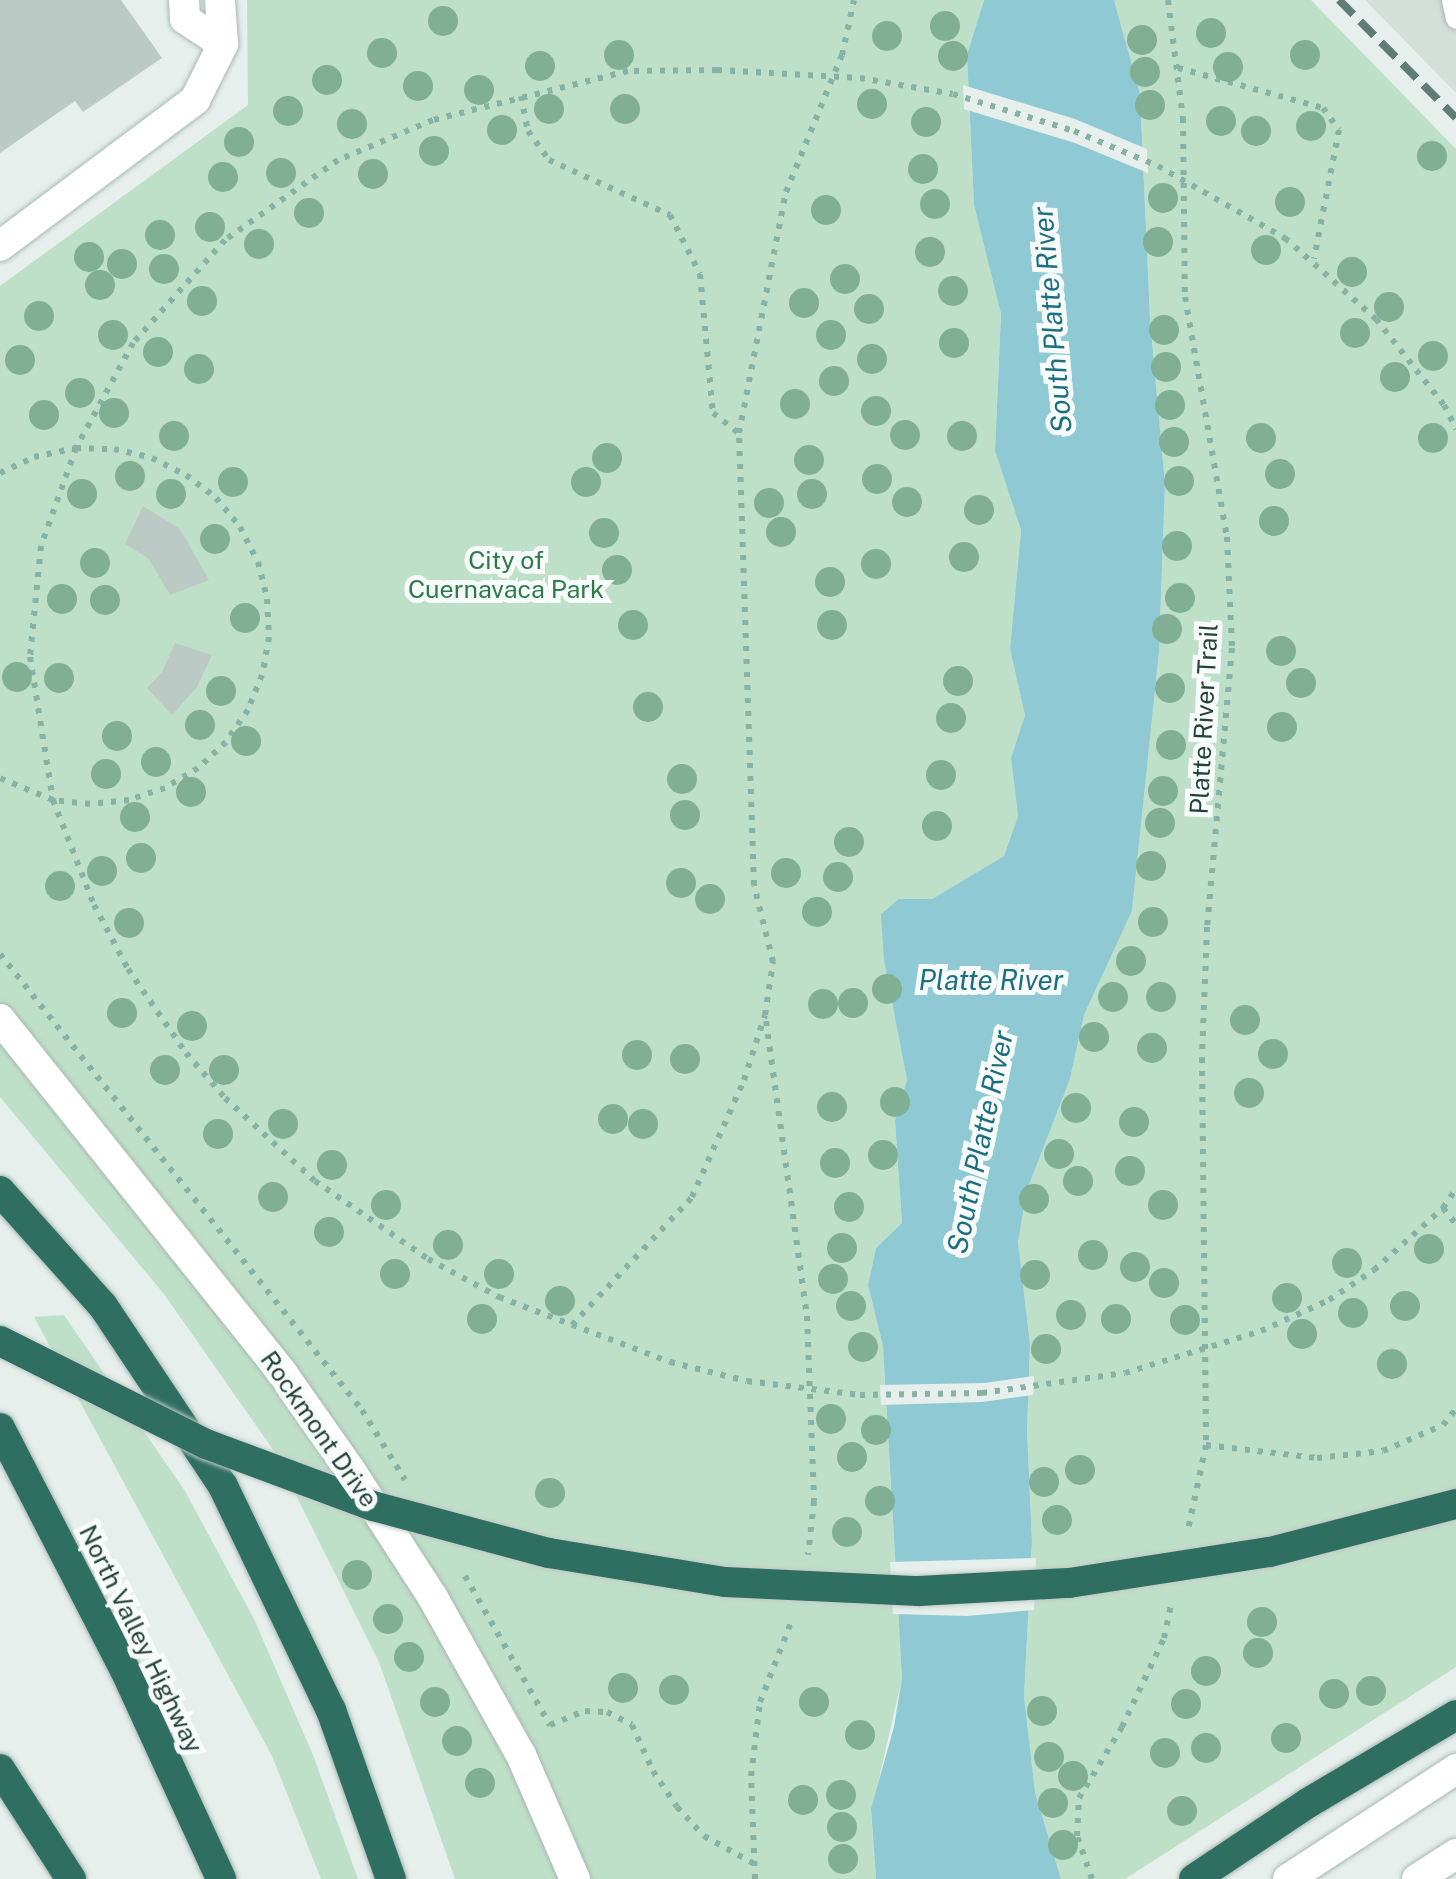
<!DOCTYPE html>
<html>
<head>
<meta charset="utf-8">
<style>
	body { margin:0 }
	#map { position:relative; width:1456px; height:1879px; overflow:hidden; background:#e6efeb; font-family:"Public Sans",sans-serif }
	div>[style] { position:absolute }
	.built>* { inset:0; background:#d4dfda }
	.green>* { inset:0; background:#bfe0c8 }
	.water>* { inset:0; background:#8ec9d4 }
	.pier>* { inset:0; background:#e6efeb }
	.building>* { inset:0; background:#bbcac4 }
	.path>* { height:6px; margin-top:-3px; transform-origin:0; background:repeating-linear-gradient(90deg,#86b3a5 0 5px,transparent 0 13px) }
	.roads { filter:drop-shadow(0 0 2px #a8b8b2) drop-shadow(0 0 2px #a8b8b2) }
	.lane>* { height:20px; margin:-10px; padding:0 10px; transform-origin:10px; border-radius:10px; background:#fff }
	.street>* { height:30px; margin:-15px; padding:0 15px; transform-origin:15px; border-radius:15px; background:#fff }
	.secondary>* { height:30px; margin:-15px; padding:0 15px; transform-origin:15px; border-radius:15px; background:#fff }
	.highway>* { height:30px; margin:-15px; padding:0 15px; transform-origin:15px; border-radius:15px; background:#2f6f62 }
	.rail>* { height:8px; margin-top:-4px; transform-origin:0; background:repeating-linear-gradient(90deg,#5f7d75 0 20px,transparent 0 30px) }
	.path-bridge>* { height:6px; margin-top:-3px; transform-origin:0; background:repeating-linear-gradient(90deg,#86b3a5 0 5px,transparent 0 13px) }
	.bridges { filter:drop-shadow(0 0 2px #c2cac8) drop-shadow(0 0 2px #c2cac8) }
	.highway-bridge>* { height:30px; margin:-15px; padding:0 15px; transform-origin:15px; border-radius:15px; background:#2f6f62 }
	.trees>* { width:30px; height:30px; margin:-15px; border-radius:50%; background:#80af93 }
	span { translate:-50% -50%; white-space:nowrap; text-align:center; line-height:1.15; -webkit-text-stroke:10px #f7fbf9; paint-order:stroke }
	.park-label { font-size:25px; color:#2d7a4b }
	.street-label { font-size:25px; color:#24423a }
	.water-label { font-size:28px; color:#1c6f80; font-style:italic }
</style>
</head>
<body>
<div id="map">
	<div class="built">
		<i style="clip-path:polygon(1365px 0,1456px 0,1456px 93px)"></i>
	</div>
	<div class="green">
		<i style="clip-path:polygon(247px 0,984px 0,967px 55px,974px 205px,1001px 314px,995px 451px,1021px 530px,1010px 649px,1025px 715px,1011px 758px,1018px 816px,1004px 856px,932px 899px,899px 899px,884px 961px,907px 1080px,895px 1121px,902px 1224px,876px 1248px,868px 1285px,883px 1346px,902px 1678px,871px 1814px,876px 1879px,455px 1879px,379px 1662px,274px 1451px,164px 1294px,0 1097px,0 286px,248px 105px)"></i>
		<i style="clip-path:polygon(1114px 0,1311px 0,1456px 149px,1456px 1667px,1125px 1879px,1061px 1879px,1035px 1792px,1024px 1696px,1032px 1541px,1027px 1431px,1030px 1344px,1018px 1242px,1027px 1190px,1070px 1079px,1084px 1015px,1132px 911px,1159px 652px,1165px 485px,1150px 319px,1140px 94px)"></i>
		<i style="clip-path:polygon(64px 1315px,185px 1491px,254px 1619px,313px 1755px,358px 1879px,321px 1879px,272px 1756px,34px 1317px)"></i>
	</div>
	<div class="water">
		<i style="clip-path:polygon(984px 0,1114px 0,1140px 94px,1150px 319px,1165px 485px,1159px 652px,1132px 911px,1084px 1015px,1070px 1079px,1027px 1190px,1018px 1242px,1030px 1344px,1027px 1431px,1032px 1541px,1024px 1696px,1035px 1792px,1061px 1879px,876px 1879px,871px 1809px,894px 1727px,902px 1678px,883px 1346px,868px 1285px,876px 1248px,902px 1223px,895px 1121px,907px 1080px,884px 961px,881px 914px,899px 899px,932px 899px,1004px 856px,1018px 816px,1011px 758px,1025px 715px,1010px 649px,1021px 530px,995px 451px,1001px 314px,974px 205px,967px 55px)"></i>
	</div>
	<div class="pier">
		<i style="clip-path:polygon(963px 85px,1075px 119px,1147px 149px,1148px 173px,1075px 143px,964px 109px)"></i>
		<i style="clip-path:polygon(1034px 1376px,1033px 1395px,982px 1402px,881px 1405px,880px 1385px,984px 1383px)"></i>
		<i style="clip-path:polygon(1036px 1558px,1034px 1610px,967px 1616px,893px 1614px,890px 1562px)"></i>
	</div>
	<div class="building">
		<i style="clip-path:polygon(0 0,121px 0,162px 58px,83px 112px,75px 101px,0 153px)"></i>
		<i style="clip-path:polygon(143px 506px,180px 529px,209px 580px,170px 595px,148px 558px,125px 544px)"></i>
		<i style="clip-path:polygon(175px 643px,212px 655px,197px 687px,172px 715px,147px 688px,162px 672px)"></i>
	</div>
	<div class="path">
		<i style="left:1168px;top:0;width:119px;rotate:82.8deg"></i>
		<i style="left:1183px;top:118px;width:179px;rotate:89.4deg"></i>
		<i style="left:1185px;top:297px;width:244px;rotate:80.1deg"></i>
		<i style="left:1227px;top:537px;width:111px;rotate:87.4deg"></i>
		<i style="left:1232px;top:648px;width:280px;rotate:95.1deg"></i>
		<i style="left:1207px;top:927px;width:131px;rotate:92.2deg"></i>
		<i style="left:1202px;top:1058px;width:387px;rotate:89.4deg"></i>
		<i style="left:1206px;top:1445px;width:87px;rotate:102deg"></i>
		<i style="left:1178px;top:68px;width:150px;rotate:15.4deg"></i>
		<i style="left:1323px;top:108px;width:27px;rotate:54deg"></i>
		<i style="left:1339px;top:130px;width:131px;rotate:101deg"></i>
		<i style="left:717px;top:70px;width:89px;rotate:179.4deg"></i>
		<i style="left:628px;top:71px;width:201px;rotate:165.9deg"></i>
		<i style="left:433px;top:120px;width:103px;rotate:157.2deg"></i>
		<i style="left:338px;top:160px;width:138px;rotate:144.7deg"></i>
		<i style="left:225px;top:240px;width:138px;rotate:131.8deg"></i>
		<i style="left:133px;top:343px;width:119px;rotate:118.5deg"></i>
		<i style="left:76px;top:448px;width:104px;rotate:109.7deg"></i>
		<i style="left:41px;top:546px;width:112px;rotate:95.7deg"></i>
		<i style="left:30px;top:657px;width:145px;rotate:80.9deg"></i>
		<i style="left:53px;top:800px;width:113px;rotate:68.7deg"></i>
		<i style="left:94px;top:905px;width:72px;rotate:62deg"></i>
		<i style="left:128px;top:969px;width:102px;rotate:55.4deg"></i>
		<i style="left:186px;top:1053px;width:60px;rotate:49.1deg"></i>
		<i style="left:225px;top:1098px;width:122px;rotate:42.7deg"></i>
		<i style="left:315px;top:1181px;width:137px;rotate:34.6deg"></i>
		<i style="left:428px;top:1259px;width:81px;rotate:28.2deg"></i>
		<i style="left:499px;top:1297px;width:183px;rotate:20.8deg"></i>
		<i style="left:670px;top:1362px;width:79px;rotate:13.9deg"></i>
		<i style="left:521px;top:96px;width:36px;rotate:79deg"></i>
		<i style="left:528px;top:131px;width:36px;rotate:54deg"></i>
		<i style="left:549px;top:160px;width:133px;rotate:24.4deg"></i>
		<i style="left:670px;top:215px;width:66px;rotate:63deg"></i>
		<i style="left:700px;top:274px;width:140px;rotate:84.7deg"></i>
		<i style="left:713px;top:413px;width:33px;rotate:38deg"></i>
		<i style="left:1285px;top:238px;width:122px;rotate:41.7deg"></i>
		<i style="left:1376px;top:319px;width:110px;rotate:51.7deg"></i>
		<i style="left:1444px;top:405px;width:27px;rotate:63deg"></i>
		<i style="left:0;top:473px;width:38px;rotate:-25deg"></i>
		<i style="left:34px;top:457px;width:43px;rotate:-12.1deg"></i>
		<i style="left:76px;top:448px;width:38px;rotate:2deg"></i>
		<i style="left:114px;top:449px;width:39px;rotate:13deg"></i>
		<i style="left:152px;top:458px;width:38px;rotate:27deg"></i>
		<i style="left:186px;top:475px;width:38px;rotate:37deg"></i>
		<i style="left:216px;top:498px;width:38px;rotate:50deg"></i>
		<i style="left:240px;top:527px;width:39px;rotate:63deg"></i>
		<i style="left:258px;top:562px;width:38px;rotate:76deg"></i>
		<i style="left:267px;top:599px;width:38px;rotate:87deg"></i>
		<i style="left:269px;top:637px;width:39px;rotate:100deg"></i>
		<i style="left:262px;top:675px;width:38px;rotate:112deg"></i>
		<i style="left:248px;top:710px;width:39px;rotate:125deg"></i>
		<i style="left:226px;top:742px;width:38px;rotate:137deg"></i>
		<i style="left:198px;top:768px;width:39px;rotate:149deg"></i>
		<i style="left:165px;top:788px;width:38px;rotate:162deg"></i>
		<i style="left:129px;top:800px;width:39px;rotate:174deg"></i>
		<i style="left:90px;top:804px;width:37px;rotate:-174deg"></i>
		<i style="left:53px;top:800px;width:57px;rotate:-157.5deg"></i>
		<i style="left:0;top:954px;width:582px;rotate:51.56deg"></i>
		<i style="left:362px;top:1410px;width:82px;rotate:58.4deg"></i>
		<i style="left:766px;top:1021px;width:298px;rotate:82.1deg"></i>
		<i style="left:807px;top:1316px;width:185px;rotate:87.8deg"></i>
		<i style="left:814px;top:1501px;width:54px;rotate:96.3deg"></i>
		<i style="left:1443px;top:1208px;width:21px;rotate:51deg"></i>
		<i style="left:572px;top:1325px;width:175px;rotate:-46.8deg"></i>
		<i style="left:692px;top:1197px;width:128px;rotate:-66deg"></i>
		<i style="left:744px;top:1080px;width:68px;rotate:-72.1deg"></i>
		<i style="left:765px;top:1015px;width:54px;rotate:-81.4deg"></i>
		<i style="left:773px;top:962px;width:79px;rotate:-103.9deg"></i>
		<i style="left:754px;top:885px;width:452px;rotate:-91.9deg"></i>
		<i style="left:739px;top:433px;width:246px;rotate:-79deg"></i>
		<i style="left:786px;top:192px;width:148px;rotate:-67.8deg"></i>
		<i style="left:842px;top:55px;width:56px;rotate:-77.7deg"></i>
		<i style="left:1261px;top:1331px;width:75px;rotate:-24.5deg"></i>
		<i style="left:1329px;top:1300px;width:54px;rotate:-33.7deg"></i>
		<i style="left:1374px;top:1270px;width:93px;rotate:-41.9deg"></i>
		<i style="left:1443px;top:1208px;width:23px;rotate:-56deg"></i>
		<i style="left:1206px;top:1445px;width:112px;rotate:6.7deg"></i>
		<i style="left:1317px;top:1458px;width:66px;rotate:-6.1deg"></i>
		<i style="left:1383px;top:1451px;width:65px;rotate:-23.4deg"></i>
		<i style="left:1443px;top:1425px;width:21px;rotate:-51deg"></i>
		<i style="left:465px;top:1576px;width:172px;rotate:60.3deg"></i>
		<i style="left:550px;top:1725px;width:38px;rotate:-22deg"></i>
		<i style="left:585px;top:1711px;width:22px;rotate:3deg"></i>
		<i style="left:607px;top:1712px;width:28px;rotate:27deg"></i>
		<i style="left:632px;top:1725px;width:51px;rotate:65.5deg"></i>
		<i style="left:653px;top:1771px;width:43px;rotate:56.3deg"></i>
		<i style="left:677px;top:1807px;width:40px;rotate:47deg"></i>
		<i style="left:704px;top:1836px;width:56px;rotate:28.9deg"></i>
		<i style="left:755px;top:1879px;width:103px;rotate:-92.2deg"></i>
		<i style="left:751px;top:1776px;width:75px;rotate:-83.1deg"></i>
		<i style="left:760px;top:1702px;width:88px;rotate:-68.7deg"></i>
		<i style="left:1092px;top:1879px;width:46px;rotate:-109.2deg"></i>
		<i style="left:1077px;top:1836px;width:38px;rotate:-87deg"></i>
		<i style="left:1079px;top:1798px;width:83px;rotate:-58.8deg"></i>
		<i style="left:1122px;top:1727px;width:98px;rotate:-64.7deg"></i>
		<i style="left:1164px;top:1638px;width:38px;rotate:-78deg"></i>
	</div>
	<div class="roads">
		<div class="lane">
			<i style="left:1452px;top:0;width:19px;rotate:78deg"></i>
		</div>
		<div class="street">
			<i style="left:184px;top:0;width:19px;rotate:87deg"></i>
			<i style="left:185px;top:19px;width:45px;rotate:33.3deg"></i>
			<i style="left:0;top:246px;width:244px;rotate:-36.8deg"></i>
			<i style="left:195px;top:100px;width:63px;rotate:-63.4deg"></i>
			<i style="left:223px;top:44px;width:44px;rotate:-93.9deg"></i>
		</div>
		<div class="secondary">
			<i style="left:0;top:1019px;width:454px;rotate:51.4deg"></i>
			<i style="left:283px;top:1374px;width:118px;rotate:55deg"></i>
			<i style="left:351px;top:1471px;width:149px;rotate:57.1deg"></i>
			<i style="left:432px;top:1596px;width:182px;rotate:60.8deg"></i>
			<i style="left:521px;top:1755px;width:135px;rotate:66.5deg"></i>
			<i style="left:1288px;top:1879px;width:201px;rotate:-33.2deg"></i>
			<i style="left:1417px;top:1879px;width:46px;rotate:-32.7deg"></i>
		</div>
		<div class="highway">
			<i style="left:0;top:1191px;width:154px;rotate:48.2deg"></i>
			<i style="left:103px;top:1306px;width:216px;rotate:56.3deg"></i>
			<i style="left:223px;top:1486px;width:249px;rotate:64.3deg"></i>
			<i style="left:331px;top:1710px;width:179px;rotate:70.5deg"></i>
			<i style="left:0;top:1428px;width:272px;rotate:62.7deg"></i>
			<i style="left:125px;top:1670px;width:230px;rotate:65.3deg"></i>
			<i style="left:0;top:1769px;width:131px;rotate:57.2deg"></i>
			<i style="left:1194px;top:1879px;width:137px;rotate:-33.7deg"></i>
			<i style="left:1308px;top:1803px;width:172px;rotate:-30.7deg"></i>
		</div>
	</div>
	<div class="rail">
		<i style="left:1339px;top:0;width:166px;rotate:45.2deg"></i>
	</div>
	<div class="path-bridge">
		<i style="left:717px;top:70px;width:143px;rotate:3.2deg"></i>
		<i style="left:860px;top:78px;width:94px;rotate:9.8deg"></i>
		<i style="left:953px;top:94px;width:127px;rotate:17deg"></i>
		<i style="left:1074px;top:131px;width:91px;rotate:22.6deg"></i>
		<i style="left:1158px;top:166px;width:146px;rotate:29.6deg"></i>
		<i style="left:747px;top:1381px;width:114px;rotate:7.1deg"></i>
		<i style="left:860px;top:1395px;width:122px;rotate:-0.9deg"></i>
		<i style="left:982px;top:1393px;width:144px;rotate:-8deg"></i>
		<i style="left:1125px;top:1373px;width:142px;rotate:-17.2deg"></i>
	</div>
	<div class="bridges">
		<div class="highway-bridge">
			<i style="left:0;top:1341px;width:230px;rotate:26.6deg"></i>
			<i style="left:206px;top:1444px;width:178px;rotate:20.4deg"></i>
			<i style="left:373px;top:1506px;width:182px;rotate:15deg"></i>
			<i style="left:549px;top:1553px;width:178px;rotate:9.4deg"></i>
			<i style="left:725px;top:1582px;width:194px;rotate:2.7deg"></i>
			<i style="left:919px;top:1591px;width:150px;rotate:-3.1deg"></i>
			<i style="left:1069px;top:1583px;width:203px;rotate:-8.8deg"></i>
			<i style="left:1270px;top:1552px;width:192px;rotate:-14.5deg"></i>
		</div>
	</div>
	<div class="trees">
		<i style="left:443px;top:21px"></i>
		<i style="left:945px;top:26px"></i>
		<i style="left:1211px;top:33px"></i>
		<i style="left:887px;top:36px"></i>
		<i style="left:1142px;top:40px"></i>
		<i style="left:382px;top:53px"></i>
		<i style="left:619px;top:55px"></i>
		<i style="left:1305px;top:55px"></i>
		<i style="left:953px;top:56px"></i>
		<i style="left:540px;top:66px"></i>
		<i style="left:1228px;top:67px"></i>
		<i style="left:1145px;top:72px"></i>
		<i style="left:327px;top:80px"></i>
		<i style="left:418px;top:86px"></i>
		<i style="left:479px;top:90px"></i>
		<i style="left:872px;top:104px"></i>
		<i style="left:1150px;top:105px"></i>
		<i style="left:549px;top:109px"></i>
		<i style="left:625px;top:109px"></i>
		<i style="left:288px;top:111px"></i>
		<i style="left:1221px;top:121px"></i>
		<i style="left:926px;top:122px"></i>
		<i style="left:352px;top:124px"></i>
		<i style="left:1311px;top:126px"></i>
		<i style="left:502px;top:130px"></i>
		<i style="left:1256px;top:131px"></i>
		<i style="left:239px;top:142px"></i>
		<i style="left:434px;top:151px"></i>
		<i style="left:1432px;top:156px"></i>
		<i style="left:923px;top:169px"></i>
		<i style="left:281px;top:173px"></i>
		<i style="left:373px;top:174px"></i>
		<i style="left:223px;top:177px"></i>
		<i style="left:1163px;top:198px"></i>
		<i style="left:1290px;top:202px"></i>
		<i style="left:935px;top:204px"></i>
		<i style="left:826px;top:210px"></i>
		<i style="left:309px;top:213px"></i>
		<i style="left:210px;top:227px"></i>
		<i style="left:160px;top:235px"></i>
		<i style="left:1158px;top:242px"></i>
		<i style="left:259px;top:244px"></i>
		<i style="left:1266px;top:250px"></i>
		<i style="left:930px;top:252px"></i>
		<i style="left:89px;top:257px"></i>
		<i style="left:122px;top:264px"></i>
		<i style="left:164px;top:269px"></i>
		<i style="left:1352px;top:272px"></i>
		<i style="left:845px;top:279px"></i>
		<i style="left:100px;top:285px"></i>
		<i style="left:953px;top:291px"></i>
		<i style="left:202px;top:301px"></i>
		<i style="left:804px;top:303px"></i>
		<i style="left:1389px;top:307px"></i>
		<i style="left:869px;top:309px"></i>
		<i style="left:39px;top:316px"></i>
		<i style="left:1164px;top:330px"></i>
		<i style="left:1355px;top:333px"></i>
		<i style="left:113px;top:335px"></i>
		<i style="left:831px;top:335px"></i>
		<i style="left:954px;top:343px"></i>
		<i style="left:158px;top:352px"></i>
		<i style="left:1433px;top:356px"></i>
		<i style="left:872px;top:359px"></i>
		<i style="left:20px;top:360px"></i>
		<i style="left:1166px;top:367px"></i>
		<i style="left:199px;top:369px"></i>
		<i style="left:1395px;top:377px"></i>
		<i style="left:834px;top:381px"></i>
		<i style="left:80px;top:393px"></i>
		<i style="left:795px;top:404px"></i>
		<i style="left:1170px;top:405px"></i>
		<i style="left:876px;top:411px"></i>
		<i style="left:114px;top:413px"></i>
		<i style="left:44px;top:415px"></i>
		<i style="left:905px;top:435px"></i>
		<i style="left:174px;top:436px"></i>
		<i style="left:962px;top:436px"></i>
		<i style="left:1261px;top:438px"></i>
		<i style="left:1433px;top:438px"></i>
		<i style="left:1174px;top:442px"></i>
		<i style="left:607px;top:458px"></i>
		<i style="left:809px;top:460px"></i>
		<i style="left:1280px;top:474px"></i>
		<i style="left:130px;top:476px"></i>
		<i style="left:877px;top:479px"></i>
		<i style="left:1179px;top:481px"></i>
		<i style="left:233px;top:482px"></i>
		<i style="left:586px;top:482px"></i>
		<i style="left:82px;top:494px"></i>
		<i style="left:171px;top:494px"></i>
		<i style="left:812px;top:494px"></i>
		<i style="left:907px;top:502px"></i>
		<i style="left:769px;top:503px"></i>
		<i style="left:979px;top:510px"></i>
		<i style="left:1274px;top:521px"></i>
		<i style="left:781px;top:532px"></i>
		<i style="left:604px;top:533px"></i>
		<i style="left:215px;top:539px"></i>
		<i style="left:1177px;top:546px"></i>
		<i style="left:964px;top:557px"></i>
		<i style="left:95px;top:563px"></i>
		<i style="left:876px;top:564px"></i>
		<i style="left:617px;top:570px"></i>
		<i style="left:830px;top:582px"></i>
		<i style="left:1180px;top:598px"></i>
		<i style="left:62px;top:599px"></i>
		<i style="left:105px;top:600px"></i>
		<i style="left:245px;top:618px"></i>
		<i style="left:633px;top:625px"></i>
		<i style="left:832px;top:625px"></i>
		<i style="left:1167px;top:629px"></i>
		<i style="left:1281px;top:651px"></i>
		<i style="left:17px;top:677px"></i>
		<i style="left:59px;top:678px"></i>
		<i style="left:958px;top:681px"></i>
		<i style="left:1301px;top:683px"></i>
		<i style="left:1170px;top:688px"></i>
		<i style="left:221px;top:691px"></i>
		<i style="left:648px;top:707px"></i>
		<i style="left:951px;top:718px"></i>
		<i style="left:200px;top:725px"></i>
		<i style="left:1282px;top:727px"></i>
		<i style="left:117px;top:736px"></i>
		<i style="left:246px;top:741px"></i>
		<i style="left:1171px;top:745px"></i>
		<i style="left:156px;top:762px"></i>
		<i style="left:106px;top:774px"></i>
		<i style="left:941px;top:775px"></i>
		<i style="left:682px;top:779px"></i>
		<i style="left:1163px;top:791px"></i>
		<i style="left:191px;top:792px"></i>
		<i style="left:685px;top:815px"></i>
		<i style="left:135px;top:817px"></i>
		<i style="left:1160px;top:823px"></i>
		<i style="left:937px;top:826px"></i>
		<i style="left:849px;top:842px"></i>
		<i style="left:141px;top:858px"></i>
		<i style="left:1151px;top:866px"></i>
		<i style="left:102px;top:871px"></i>
		<i style="left:786px;top:873px"></i>
		<i style="left:838px;top:877px"></i>
		<i style="left:681px;top:883px"></i>
		<i style="left:60px;top:886px"></i>
		<i style="left:710px;top:899px"></i>
		<i style="left:817px;top:912px"></i>
		<i style="left:1153px;top:922px"></i>
		<i style="left:129px;top:923px"></i>
		<i style="left:1131px;top:961px"></i>
		<i style="left:887px;top:989px"></i>
		<i style="left:1113px;top:997px"></i>
		<i style="left:1161px;top:997px"></i>
		<i style="left:853px;top:1003px"></i>
		<i style="left:823px;top:1004px"></i>
		<i style="left:122px;top:1013px"></i>
		<i style="left:1245px;top:1020px"></i>
		<i style="left:192px;top:1026px"></i>
		<i style="left:1094px;top:1037px"></i>
		<i style="left:1152px;top:1048px"></i>
		<i style="left:1273px;top:1054px"></i>
		<i style="left:637px;top:1055px"></i>
		<i style="left:685px;top:1059px"></i>
		<i style="left:165px;top:1070px"></i>
		<i style="left:224px;top:1070px"></i>
		<i style="left:1249px;top:1093px"></i>
		<i style="left:895px;top:1102px"></i>
		<i style="left:832px;top:1107px"></i>
		<i style="left:1076px;top:1108px"></i>
		<i style="left:613px;top:1119px"></i>
		<i style="left:1134px;top:1122px"></i>
		<i style="left:283px;top:1124px"></i>
		<i style="left:643px;top:1124px"></i>
		<i style="left:218px;top:1134px"></i>
		<i style="left:1059px;top:1154px"></i>
		<i style="left:883px;top:1155px"></i>
		<i style="left:835px;top:1163px"></i>
		<i style="left:332px;top:1165px"></i>
		<i style="left:1130px;top:1171px"></i>
		<i style="left:1078px;top:1181px"></i>
		<i style="left:273px;top:1197px"></i>
		<i style="left:1034px;top:1199px"></i>
		<i style="left:386px;top:1205px"></i>
		<i style="left:1163px;top:1205px"></i>
		<i style="left:849px;top:1207px"></i>
		<i style="left:329px;top:1232px"></i>
		<i style="left:448px;top:1245px"></i>
		<i style="left:842px;top:1248px"></i>
		<i style="left:1429px;top:1249px"></i>
		<i style="left:1093px;top:1255px"></i>
		<i style="left:1347px;top:1263px"></i>
		<i style="left:1135px;top:1267px"></i>
		<i style="left:395px;top:1274px"></i>
		<i style="left:499px;top:1274px"></i>
		<i style="left:1035px;top:1275px"></i>
		<i style="left:833px;top:1279px"></i>
		<i style="left:1164px;top:1283px"></i>
		<i style="left:1287px;top:1298px"></i>
		<i style="left:560px;top:1301px"></i>
		<i style="left:851px;top:1306px"></i>
		<i style="left:1405px;top:1306px"></i>
		<i style="left:1353px;top:1313px"></i>
		<i style="left:1071px;top:1315px"></i>
		<i style="left:482px;top:1319px"></i>
		<i style="left:1116px;top:1319px"></i>
		<i style="left:1185px;top:1320px"></i>
		<i style="left:1302px;top:1334px"></i>
		<i style="left:863px;top:1347px"></i>
		<i style="left:1046px;top:1349px"></i>
		<i style="left:1392px;top:1364px"></i>
		<i style="left:831px;top:1419px"></i>
		<i style="left:876px;top:1430px"></i>
		<i style="left:852px;top:1457px"></i>
		<i style="left:1080px;top:1470px"></i>
		<i style="left:1044px;top:1482px"></i>
		<i style="left:550px;top:1493px"></i>
		<i style="left:880px;top:1501px"></i>
		<i style="left:1057px;top:1520px"></i>
		<i style="left:847px;top:1532px"></i>
		<i style="left:357px;top:1575px"></i>
		<i style="left:388px;top:1619px"></i>
		<i style="left:1262px;top:1622px"></i>
		<i style="left:1258px;top:1653px"></i>
		<i style="left:409px;top:1657px"></i>
		<i style="left:1206px;top:1671px"></i>
		<i style="left:623px;top:1688px"></i>
		<i style="left:674px;top:1690px"></i>
		<i style="left:1371px;top:1691px"></i>
		<i style="left:1334px;top:1694px"></i>
		<i style="left:435px;top:1702px"></i>
		<i style="left:814px;top:1702px"></i>
		<i style="left:1186px;top:1704px"></i>
		<i style="left:1042px;top:1711px"></i>
		<i style="left:860px;top:1735px"></i>
		<i style="left:1286px;top:1738px"></i>
		<i style="left:457px;top:1741px"></i>
		<i style="left:1206px;top:1748px"></i>
		<i style="left:1165px;top:1753px"></i>
		<i style="left:1049px;top:1757px"></i>
		<i style="left:1073px;top:1776px"></i>
		<i style="left:480px;top:1783px"></i>
		<i style="left:841px;top:1795px"></i>
		<i style="left:803px;top:1800px"></i>
		<i style="left:1053px;top:1803px"></i>
		<i style="left:1182px;top:1811px"></i>
		<i style="left:842px;top:1827px"></i>
		<i style="left:1063px;top:1845px"></i>
		<i style="left:843px;top:1859px"></i>
	</div>
	<div class="park-label">
		<span style="left:506px;top:575px">City of<br>Cuernavaca Park</span>
	</div>
	<div class="street-label">
		<span style="left:1204px;top:719px;rotate:-87deg">Platte River Trail</span>
		<span style="left:319px;top:1429px;rotate:55deg">Rockmont Drive</span>
		<span style="left:141px;top:1639px;rotate:64deg">North Valley Highway</span>
	</div>
	<div class="water-label">
		<span style="left:1052px;top:320px;rotate:-95deg">South Platte River</span>
		<span style="left:991px;top:980px">Platte River</span>
		<span style="left:980px;top:1142px;rotate:-78deg">South Platte River</span>
	</div>
</div>
</body>
</html>
